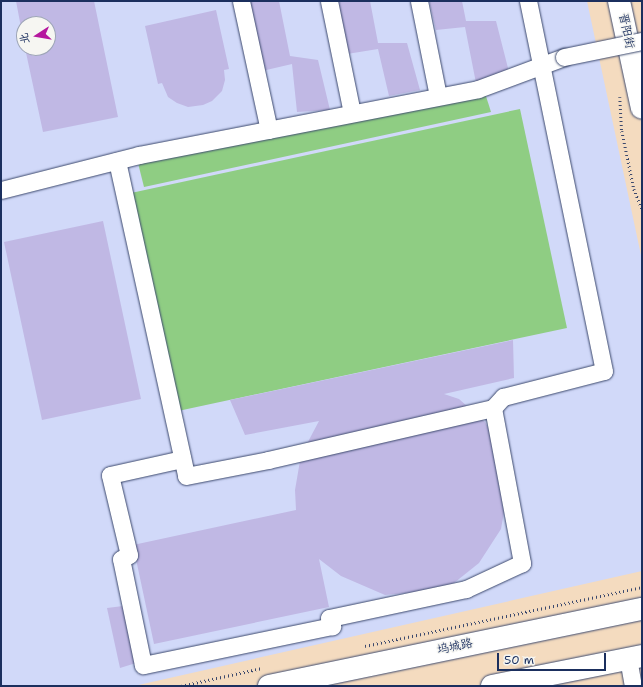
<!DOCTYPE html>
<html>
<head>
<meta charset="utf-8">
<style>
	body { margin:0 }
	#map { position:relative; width:643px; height:687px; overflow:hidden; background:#f4dbbf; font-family:"Shantell Sans","LXGW WenKai TC",sans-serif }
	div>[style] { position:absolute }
	.built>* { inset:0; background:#d1d9f9 }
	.green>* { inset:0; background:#8fcd83 }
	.building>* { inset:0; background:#c0b8e4 }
	.path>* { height:2.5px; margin-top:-1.25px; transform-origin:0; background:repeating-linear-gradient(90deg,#3c496d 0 1px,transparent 0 4px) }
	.roads { filter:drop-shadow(0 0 1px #3c496d) drop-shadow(0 0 1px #3c496d) }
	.street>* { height:17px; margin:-8.5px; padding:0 8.5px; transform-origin:8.5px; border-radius:8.5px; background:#fff }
	.secondary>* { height:22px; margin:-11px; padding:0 11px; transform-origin:11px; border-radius:11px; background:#fff }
	.primary>* { height:22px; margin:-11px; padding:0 11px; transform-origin:11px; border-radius:11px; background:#fff }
	.bridges { filter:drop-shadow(0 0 1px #3c496d) drop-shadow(0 0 1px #3c496d) }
	.street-bridge>* { height:17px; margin:-8.5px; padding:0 8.5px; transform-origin:8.5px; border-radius:8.5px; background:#fff }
	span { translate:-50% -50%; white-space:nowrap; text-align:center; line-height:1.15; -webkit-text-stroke:3px #f6f6f2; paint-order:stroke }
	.street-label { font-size:12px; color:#1b2f5e }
	.frame { position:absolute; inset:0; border:2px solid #1b2f5e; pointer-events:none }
	.north { position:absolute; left:16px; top:16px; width:40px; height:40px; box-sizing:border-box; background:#f6f6f2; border:1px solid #9ea6b7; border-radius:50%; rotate:258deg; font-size:11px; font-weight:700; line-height:16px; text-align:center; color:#1b2f5e }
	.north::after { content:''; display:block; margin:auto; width:14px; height:18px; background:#b5179e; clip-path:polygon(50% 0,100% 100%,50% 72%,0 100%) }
	.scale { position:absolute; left:497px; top:653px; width:109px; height:18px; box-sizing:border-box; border:2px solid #1b2f5e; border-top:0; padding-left:5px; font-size:12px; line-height:14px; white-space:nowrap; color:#1b2f5e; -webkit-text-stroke:3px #f6f6f2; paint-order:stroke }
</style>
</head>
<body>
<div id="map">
	<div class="built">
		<i style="clip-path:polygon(evenodd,1px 1px,587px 1px,642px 260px,642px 571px,134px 686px,1px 686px,1px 1px,24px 24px,48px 24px,48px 48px,24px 48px,24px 24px)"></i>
	</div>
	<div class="green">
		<i style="clip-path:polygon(485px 93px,491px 112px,144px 187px,138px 163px)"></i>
		<i style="clip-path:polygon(520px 109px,567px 328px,178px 411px,131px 193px)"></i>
	</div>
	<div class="building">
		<i style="clip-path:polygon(16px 1px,94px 1px,118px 117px,43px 132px,25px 48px,48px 48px,48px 24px,24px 24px,23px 38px)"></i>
		<i style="clip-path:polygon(249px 1px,279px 1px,290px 56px,318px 60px,330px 110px,297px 112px,292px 64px,262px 71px)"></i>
		<i style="clip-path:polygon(338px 1px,370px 1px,378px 43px,407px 43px,420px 90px,389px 96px,378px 49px,347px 54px)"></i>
		<i style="clip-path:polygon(429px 1px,462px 1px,466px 21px,496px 21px,509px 72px,476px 83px,465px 27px,436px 30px)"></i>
		<i style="clip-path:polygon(216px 10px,229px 69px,224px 70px,225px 80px,222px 91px,212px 101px,203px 105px,188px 107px,177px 103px,168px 97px,162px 83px,158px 84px,145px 26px)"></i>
		<i style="clip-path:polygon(103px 221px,141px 399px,42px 420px,4px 242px)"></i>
		<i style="clip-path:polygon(513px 340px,514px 378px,444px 394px,459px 399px,485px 422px,504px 458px,508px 490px,501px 529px,479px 563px,454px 583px,437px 590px,385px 595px,341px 576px,319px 559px,329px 607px,154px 644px,133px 545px,296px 510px,295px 490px,301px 455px,319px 421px,245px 435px,230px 400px)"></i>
		<i style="clip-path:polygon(123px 606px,136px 663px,120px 668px,107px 608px)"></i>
	</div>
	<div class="path">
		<i style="left:620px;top:97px;width:34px;rotate:87deg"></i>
		<i style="left:622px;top:131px;width:59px;rotate:78.3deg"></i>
		<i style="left:634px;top:189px;width:22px;rotate:68deg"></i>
		<i style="left:365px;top:646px;width:283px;rotate:-12deg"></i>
		<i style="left:181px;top:686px;width:83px;rotate:-12.5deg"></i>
	</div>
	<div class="roads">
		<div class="street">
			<i style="left:241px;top:1px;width:132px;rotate:77.8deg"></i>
			<i style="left:329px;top:1px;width:114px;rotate:78.4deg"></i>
			<i style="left:419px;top:1px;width:97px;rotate:78.7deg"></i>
			<i style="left:117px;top:161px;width:322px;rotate:77.6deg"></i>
			<i style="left:186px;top:476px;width:84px;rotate:-11deg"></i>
			<i style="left:268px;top:460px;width:231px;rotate:-13deg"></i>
			<i style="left:493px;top:408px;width:158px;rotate:79.4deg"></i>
			<i style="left:522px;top:563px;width:62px;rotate:155.1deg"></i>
			<i style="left:466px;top:589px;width:140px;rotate:168deg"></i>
			<i style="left:329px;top:618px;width:9px;rotate:69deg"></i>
			<i style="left:332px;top:626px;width:193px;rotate:168.3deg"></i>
			<i style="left:143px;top:665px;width:108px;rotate:-101.7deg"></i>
			<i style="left:121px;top:559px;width:9px;rotate:-27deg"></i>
			<i style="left:129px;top:555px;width:82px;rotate:-103.4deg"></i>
			<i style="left:110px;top:475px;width:74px;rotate:-12.5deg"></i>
			<i style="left:1px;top:190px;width:142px;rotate:-14.2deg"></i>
			<i style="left:139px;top:155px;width:345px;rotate:-11deg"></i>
			<i style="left:478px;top:89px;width:92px;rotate:-20.4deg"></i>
			<i style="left:493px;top:408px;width:15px;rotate:-48deg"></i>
			<i style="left:503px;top:397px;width:104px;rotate:-14.4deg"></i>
			<i style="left:604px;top:371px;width:378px;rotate:-101.6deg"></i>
			<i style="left:628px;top:658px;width:28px;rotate:80deg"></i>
		</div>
		<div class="secondary">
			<i style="left:619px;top:1px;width:109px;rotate:77.9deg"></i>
		</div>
		<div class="primary">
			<i style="left:269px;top:686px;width:381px;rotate:-11.7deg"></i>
			<i style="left:492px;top:686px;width:153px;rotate:-11.3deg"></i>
		</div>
	</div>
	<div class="bridges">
		<div class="street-bridge">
			<i style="left:564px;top:57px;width:80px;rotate:-11.6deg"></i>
		</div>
	</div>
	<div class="street-label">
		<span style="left:626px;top:31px;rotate:78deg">晋阳街</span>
		<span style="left:455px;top:647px;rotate:-12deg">坞城路</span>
	</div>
	<div class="frame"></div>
	<div class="north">北</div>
	<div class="scale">50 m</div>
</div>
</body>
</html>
